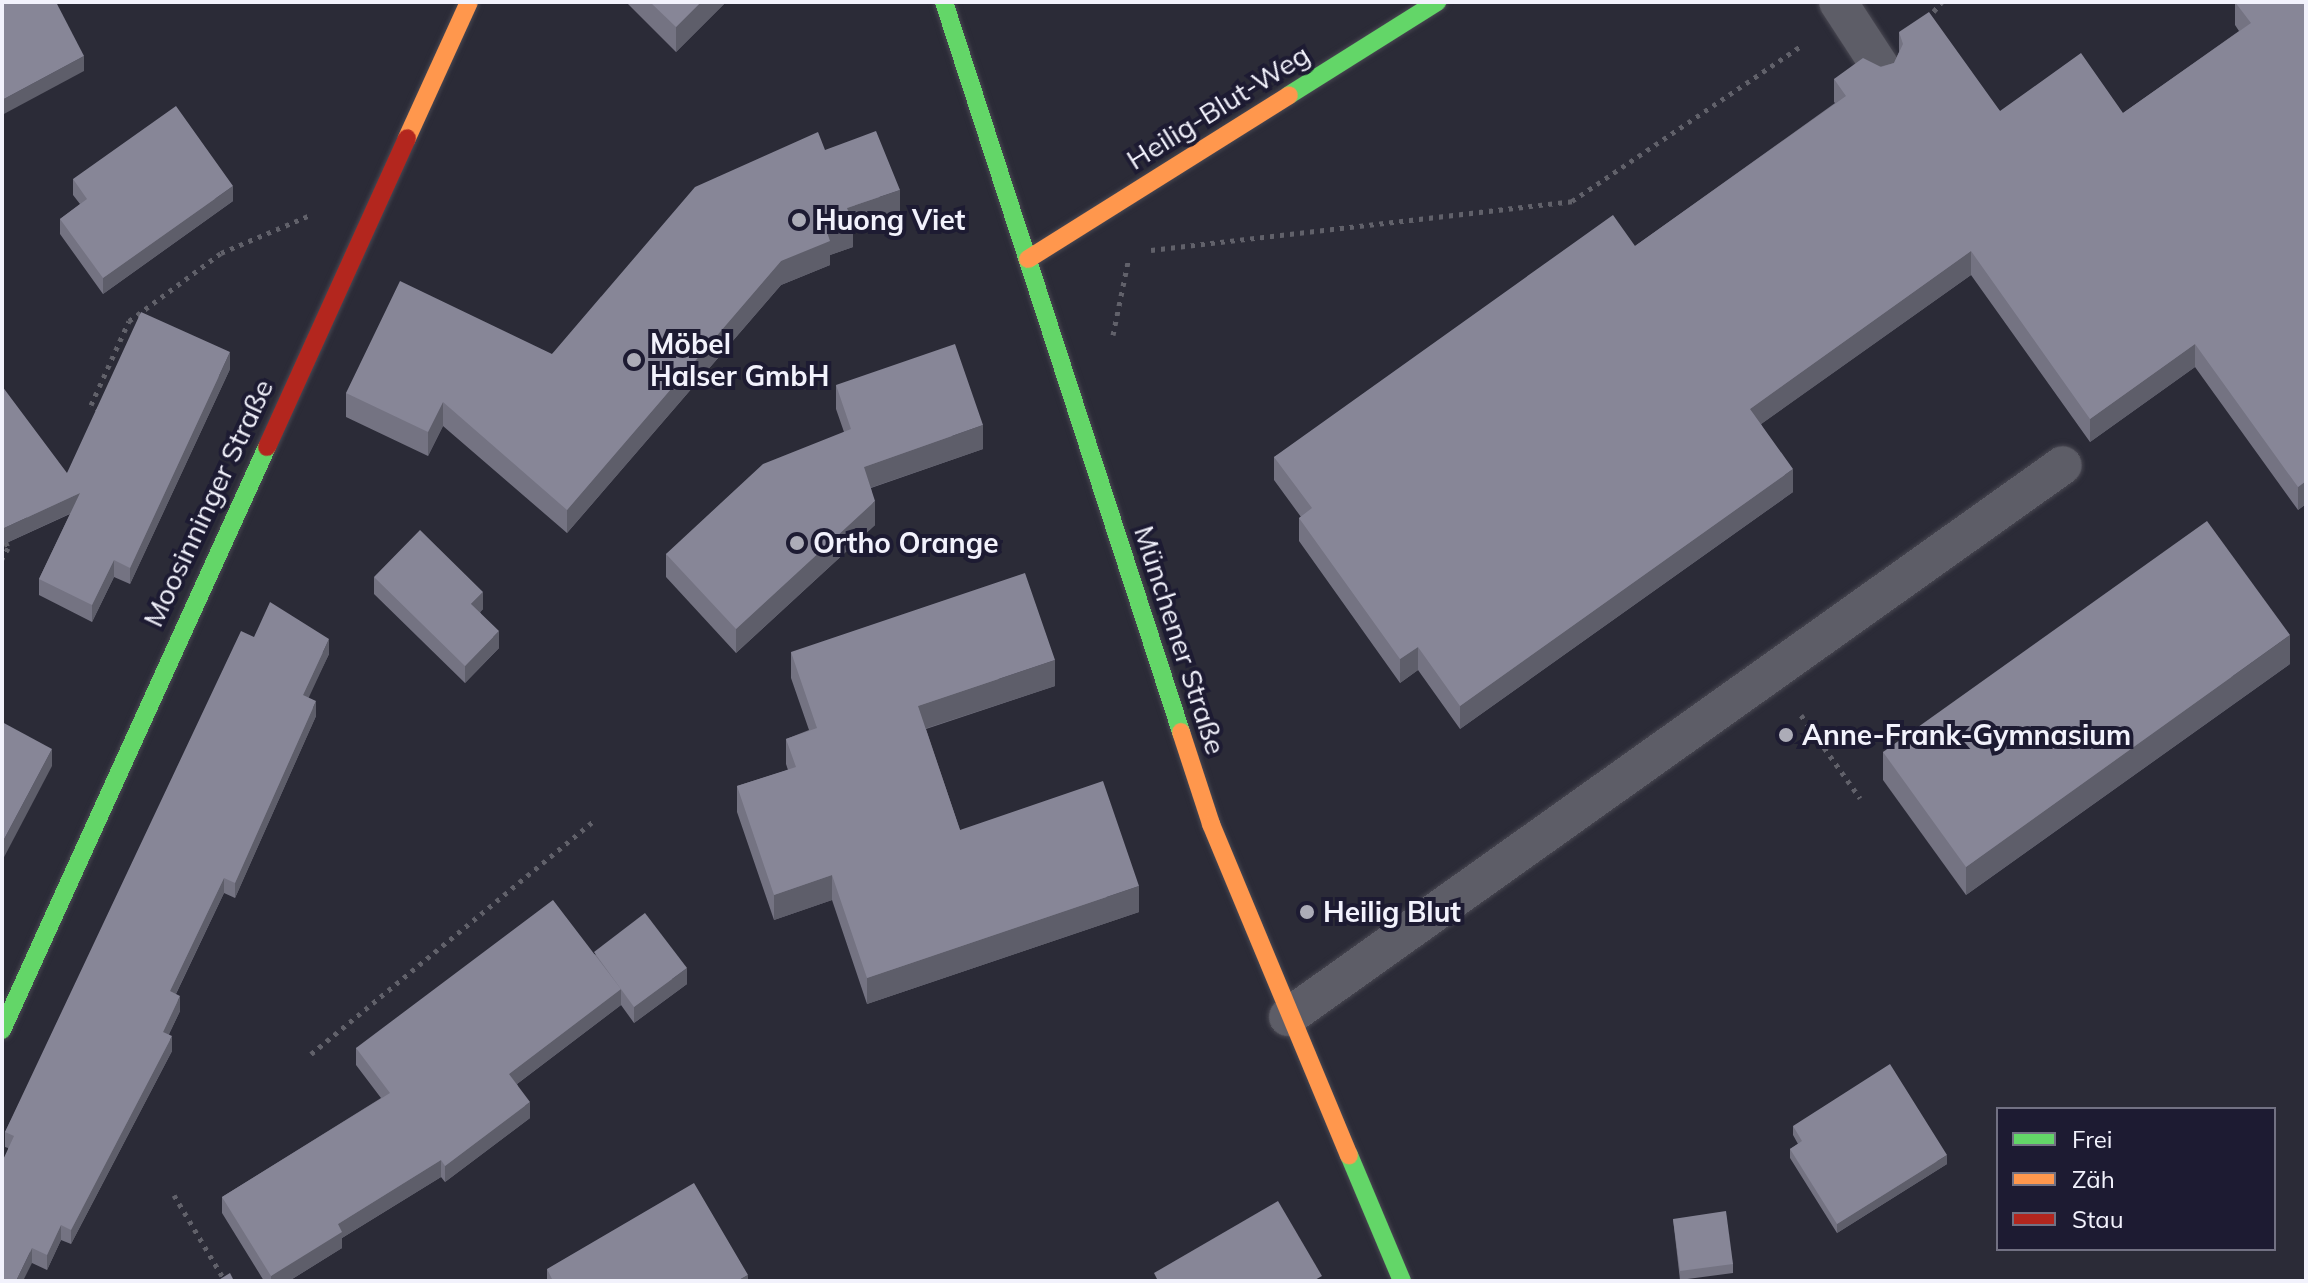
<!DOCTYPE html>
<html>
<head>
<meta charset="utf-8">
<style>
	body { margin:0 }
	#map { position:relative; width:2308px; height:1283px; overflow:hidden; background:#2b2b37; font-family:Mulish,sans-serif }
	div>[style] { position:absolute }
	.path>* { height:5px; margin-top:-2.5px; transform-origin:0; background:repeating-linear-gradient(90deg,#61616a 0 4px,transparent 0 10px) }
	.roads { filter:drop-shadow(0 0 2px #494852) drop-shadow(0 0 2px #494852) }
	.lane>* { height:38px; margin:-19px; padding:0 19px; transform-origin:19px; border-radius:19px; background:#5d5d67 }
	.fast>* { height:18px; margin:-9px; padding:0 9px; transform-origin:9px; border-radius:9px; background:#63d668 }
	.slow>* { height:18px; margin:-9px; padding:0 9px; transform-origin:9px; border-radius:9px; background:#ff974d }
	.jam>* { height:18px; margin:-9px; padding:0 9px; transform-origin:9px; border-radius:9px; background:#b3261e }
	.wall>* { inset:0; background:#747382 }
	.shaded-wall>* { inset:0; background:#5e5e6a }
	.building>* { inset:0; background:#878697 }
	.dots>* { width:22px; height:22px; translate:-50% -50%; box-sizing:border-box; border:4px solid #1d1b32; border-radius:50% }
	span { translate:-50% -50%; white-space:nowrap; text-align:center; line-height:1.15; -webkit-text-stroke:8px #1d1b32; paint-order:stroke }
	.street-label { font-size:28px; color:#f2f2fc }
	.poi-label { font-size:28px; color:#f2f2fc; font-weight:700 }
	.left { translate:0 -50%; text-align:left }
	.frame { position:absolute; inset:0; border:4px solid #f2f2fc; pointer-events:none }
	.legend { position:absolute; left:1996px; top:1107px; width:280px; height:144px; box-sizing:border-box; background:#1d1b32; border:2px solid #727183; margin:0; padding:10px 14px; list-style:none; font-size:24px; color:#f2f2fc }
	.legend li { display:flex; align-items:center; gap:16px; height:40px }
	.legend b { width:40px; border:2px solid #727183 }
</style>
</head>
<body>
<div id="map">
	<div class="path">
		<i style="left:1927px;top:19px;width:23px;rotate:-49deg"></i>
		<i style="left:1151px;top:250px;width:424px;rotate:-6.6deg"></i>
		<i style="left:1572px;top:201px;width:278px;rotate:-34.1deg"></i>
		<i style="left:1113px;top:335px;width:75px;rotate:-78.4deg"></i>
		<i style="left:100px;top:410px;width:10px;rotate:-151deg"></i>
		<i style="left:91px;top:405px;width:92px;rotate:-65.7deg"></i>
		<i style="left:129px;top:321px;width:114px;rotate:-36.5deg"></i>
		<i style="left:221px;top:253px;width:97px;rotate:-23.1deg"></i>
		<i style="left:2px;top:533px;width:16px;rotate:68deg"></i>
		<i style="left:8px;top:548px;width:13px;rotate:119deg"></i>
		<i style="left:1801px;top:715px;width:102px;rotate:54.6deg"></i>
		<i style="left:311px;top:1054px;width:368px;rotate:-39.5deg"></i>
		<i style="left:174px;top:1195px;width:100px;rotate:59.3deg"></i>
	</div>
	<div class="roads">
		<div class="lane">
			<i style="left:1838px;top:2px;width:79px;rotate:56.9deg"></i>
			<i style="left:1288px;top:1017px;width:951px;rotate:-35.46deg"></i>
		</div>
		<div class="fast">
			<i style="left:944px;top:2px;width:768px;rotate:72.01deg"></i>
			<i style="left:1289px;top:95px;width:175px;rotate:-32.1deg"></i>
			<i style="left:2px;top:1030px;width:640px;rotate:-65.56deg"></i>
			<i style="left:1349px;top:1155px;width:137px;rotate:67.2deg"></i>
		</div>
		<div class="slow">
			<i style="left:407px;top:138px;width:149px;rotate:-65.5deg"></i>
			<i style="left:1028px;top:259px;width:308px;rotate:-32.1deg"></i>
			<i style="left:1181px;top:732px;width:97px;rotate:71.9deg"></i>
			<i style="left:1211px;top:824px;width:359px;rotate:67.4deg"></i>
		</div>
		<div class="jam">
			<i style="left:267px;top:447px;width:339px;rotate:-65.6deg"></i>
		</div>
	</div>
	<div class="wall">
		<i style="clip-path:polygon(626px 2px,726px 2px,676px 52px)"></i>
		<i style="clip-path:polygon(2235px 2px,2306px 2px,2306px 504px,2298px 510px,2195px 367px,2090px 442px,1971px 275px,1761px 424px,1793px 492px,1460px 729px,1418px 670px,1400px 683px,1299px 541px,1299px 518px,1301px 517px,1274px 480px,1274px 457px,1635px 246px,1835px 103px,1834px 102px,1834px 79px,1894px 63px,1899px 52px,1899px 32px,2000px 111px,2123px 113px,2239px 31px,2235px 25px)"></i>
		<i style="clip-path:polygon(825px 150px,900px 214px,853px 230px,853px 247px,830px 255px,830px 265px,781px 285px,567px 533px,443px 426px,428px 456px,346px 417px,346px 393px,552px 354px)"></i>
		<i style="clip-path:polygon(73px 179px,233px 201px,103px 294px,60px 234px,60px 219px,80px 204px,73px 195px)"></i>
		<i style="clip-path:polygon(230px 369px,130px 584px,114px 577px,92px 622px,39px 595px,39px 579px,70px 514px,2px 545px,67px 473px)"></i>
		<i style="clip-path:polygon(836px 385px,983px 449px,871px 488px,875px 525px,736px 653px,666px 577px,666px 554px,844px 432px,836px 409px)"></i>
		<i style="clip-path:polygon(374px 577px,483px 609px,480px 612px,499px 648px,465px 683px,374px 594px)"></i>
		<i style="clip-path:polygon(254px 637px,329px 654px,308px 697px,316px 716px,235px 898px,224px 893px,176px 994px,180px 1011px,169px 1034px,172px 1051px,71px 1244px,61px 1240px,47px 1270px,32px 1263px,8px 1148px,5px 1147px,5px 1132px)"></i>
		<i style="clip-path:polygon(791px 652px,1055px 686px,926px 729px,960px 830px,1139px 912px,867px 1004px,832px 900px,774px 920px,737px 812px,737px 786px,788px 770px,786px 764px,786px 739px,809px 730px,791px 678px)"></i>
		<i style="clip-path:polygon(2290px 664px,1966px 895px,1883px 780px,1883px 752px)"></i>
		<i style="clip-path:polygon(594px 954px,687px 984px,634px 1023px,621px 1005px,517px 1084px,530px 1118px,445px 1182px,441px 1177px,342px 1238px,342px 1248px,289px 1281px,264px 1281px,222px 1213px,222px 1197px,381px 1098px,356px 1065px,356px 1048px)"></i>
		<i style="clip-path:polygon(1793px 1126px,1947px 1164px,1837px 1233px,1790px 1158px,1790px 1149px,1798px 1144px,1793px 1135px)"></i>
		<i style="clip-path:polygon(1673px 1219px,1733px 1264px,1733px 1273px,1680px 1280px)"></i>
		<i style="clip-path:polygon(547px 1269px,748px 1281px,547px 1281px)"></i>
	</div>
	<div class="shaded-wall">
		<i style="clip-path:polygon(701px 2px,726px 2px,676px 52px,676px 27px)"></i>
		<i style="clip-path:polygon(84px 56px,84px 71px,2px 115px,2px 100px)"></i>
		<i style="clip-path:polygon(233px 186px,233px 201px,103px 294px,103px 278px)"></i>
		<i style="clip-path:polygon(900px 190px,900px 214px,853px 230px,853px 247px,830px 255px,830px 265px,781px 285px,567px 533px,567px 510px,781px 261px,827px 232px,847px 208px)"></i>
		<i style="clip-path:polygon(1971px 251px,1971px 275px,1750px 432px,1750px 409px)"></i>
		<i style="clip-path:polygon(2195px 344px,2195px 367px,2090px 442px,2090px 419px)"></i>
		<i style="clip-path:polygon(230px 352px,230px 369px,130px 584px,130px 568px)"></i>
		<i style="clip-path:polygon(443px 402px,443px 426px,428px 456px,428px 432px)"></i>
		<i style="clip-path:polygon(983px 425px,983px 449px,864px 490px,864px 467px)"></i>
		<i style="clip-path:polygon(1793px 469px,1793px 492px,1460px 729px,1460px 706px)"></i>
		<i style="clip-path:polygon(2306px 481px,2306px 504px,2298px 510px,2298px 487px)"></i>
		<i style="clip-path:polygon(80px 493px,80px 509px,2px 545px,2px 529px)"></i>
		<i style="clip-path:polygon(875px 501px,875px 525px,736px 653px,736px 629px)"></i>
		<i style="clip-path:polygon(114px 560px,114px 577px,92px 622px,92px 605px)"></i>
		<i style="clip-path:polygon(483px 592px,483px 609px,471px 621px,471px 604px)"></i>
		<i style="clip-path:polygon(499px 631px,499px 648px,465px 683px,465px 666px)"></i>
		<i style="clip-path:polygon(2290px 635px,2290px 664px,1966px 895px,1966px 867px)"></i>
		<i style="clip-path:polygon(329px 639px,329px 654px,303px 710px,303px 695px)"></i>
		<i style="clip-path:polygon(1418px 647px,1418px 670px,1400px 683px,1400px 659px)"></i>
		<i style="clip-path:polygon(1055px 660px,1055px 686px,918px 731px,918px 706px)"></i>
		<i style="clip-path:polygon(316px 701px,316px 716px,235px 898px,235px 883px)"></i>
		<i style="clip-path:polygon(52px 749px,52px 766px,2px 861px,2px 843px)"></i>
		<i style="clip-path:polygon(832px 875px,832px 900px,774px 920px,774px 895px)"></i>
		<i style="clip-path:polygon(224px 878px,224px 893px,170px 1006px,170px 991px)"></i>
		<i style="clip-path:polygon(1139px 886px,1139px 912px,867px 1004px,867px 978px)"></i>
		<i style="clip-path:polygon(687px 968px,687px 984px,634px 1023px,634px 1007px)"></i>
		<i style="clip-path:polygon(621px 989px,621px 1005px,509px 1090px,509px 1074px)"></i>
		<i style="clip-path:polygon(180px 996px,180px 1011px,163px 1047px,163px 1032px)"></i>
		<i style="clip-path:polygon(172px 1036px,172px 1051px,71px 1244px,71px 1230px)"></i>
		<i style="clip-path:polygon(530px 1102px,530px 1118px,445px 1182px,445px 1166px)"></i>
		<i style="clip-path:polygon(1947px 1155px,1947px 1164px,1837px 1233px,1837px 1224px)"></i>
		<i style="clip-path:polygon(441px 1160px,441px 1177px,342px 1238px,342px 1248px,289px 1281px,271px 1281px,271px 1276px,338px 1224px)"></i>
		<i style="clip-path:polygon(61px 1225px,61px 1240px,47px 1270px,47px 1255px)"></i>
		<i style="clip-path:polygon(32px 1248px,32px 1263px,23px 1281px,16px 1281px)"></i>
		<i style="clip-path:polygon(748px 1275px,748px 1281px,737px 1281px)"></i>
	</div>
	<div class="building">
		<i style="clip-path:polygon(2px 2px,56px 2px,84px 56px,2px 100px)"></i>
		<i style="clip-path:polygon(650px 2px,701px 2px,676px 27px)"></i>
		<i style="clip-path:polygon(2235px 2px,2306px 2px,2306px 481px,2298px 487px,2195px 344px,2090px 419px,1971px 251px,1750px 409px,1793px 469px,1460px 706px,1418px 647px,1400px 659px,1299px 518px,1312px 508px,1274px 457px,1613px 215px,1635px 246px,1846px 96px,1834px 79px,1863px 58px,1881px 67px,1894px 63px,1903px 44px,1899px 32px,1929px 12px,2000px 111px,2081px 53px,2123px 113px,2251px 23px)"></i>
		<i style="clip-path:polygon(176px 106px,233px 186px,103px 278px,60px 219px,87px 199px,73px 179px)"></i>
		<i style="clip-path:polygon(876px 131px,900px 190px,847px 208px,853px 223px,827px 232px,830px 241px,781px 261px,567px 510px,443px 402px,428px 432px,346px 393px,400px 281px,552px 354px,695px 187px,818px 132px,825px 150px)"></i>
		<i style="clip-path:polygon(141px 312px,230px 352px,130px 568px,114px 560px,92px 605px,39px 579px,80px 493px,2px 529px,2px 386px,67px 473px)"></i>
		<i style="clip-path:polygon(955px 344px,983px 425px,864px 467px,875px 501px,736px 629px,666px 554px,763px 464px,851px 429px,836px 385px)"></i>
		<i style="clip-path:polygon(2207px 521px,2290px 635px,1966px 867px,1883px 752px)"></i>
		<i style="clip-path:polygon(420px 530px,483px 592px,471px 604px,499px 631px,465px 666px,374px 577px)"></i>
		<i style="clip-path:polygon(1025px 573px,1055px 660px,918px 706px,960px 830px,1103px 781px,1139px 886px,867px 978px,832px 875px,774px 895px,737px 786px,796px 767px,786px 739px,817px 728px,791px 652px)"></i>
		<i style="clip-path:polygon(270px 602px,329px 639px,303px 695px,316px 701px,235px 883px,224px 878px,170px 991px,180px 996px,163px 1032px,172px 1036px,71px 1230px,61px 1225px,47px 1255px,32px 1248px,16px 1281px,2px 1281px,2px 1162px,14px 1136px,5px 1132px,241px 631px,254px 637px)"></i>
		<i style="clip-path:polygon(2px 722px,52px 749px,2px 843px)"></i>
		<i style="clip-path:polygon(553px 900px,621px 989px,509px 1074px,530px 1102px,445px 1166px,441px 1160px,338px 1224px,342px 1232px,271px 1276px,222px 1197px,390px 1093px,356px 1048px)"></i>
		<i style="clip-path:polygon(645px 913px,687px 968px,634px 1007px,594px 952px)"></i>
		<i style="clip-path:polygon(1890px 1064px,1947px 1155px,1837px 1224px,1790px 1149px,1802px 1141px,1793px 1126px)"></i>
		<i style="clip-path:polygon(694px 1183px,748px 1275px,737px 1281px,548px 1281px,552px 1279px,547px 1269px)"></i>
		<i style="clip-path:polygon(1278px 1201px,1322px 1276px,1313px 1281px,1158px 1281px,1154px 1273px)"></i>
		<i style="clip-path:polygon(1726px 1211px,1733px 1264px,1680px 1271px,1673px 1219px)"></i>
		<i style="clip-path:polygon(230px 1273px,234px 1281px,217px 1281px)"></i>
	</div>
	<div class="dots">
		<i style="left:799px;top:220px;background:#acacb7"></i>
		<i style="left:634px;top:360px;background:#acacb7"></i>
		<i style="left:797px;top:543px;background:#acacb7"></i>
		<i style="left:1786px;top:735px;background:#acacb7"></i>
		<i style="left:1307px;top:912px;background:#acacb7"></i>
	</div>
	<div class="street-label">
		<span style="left:1218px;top:107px;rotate:-32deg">Heilig-Blut-Weg</span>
		<span style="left:208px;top:503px;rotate:-65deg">Moosinninger Straße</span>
		<span style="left:1180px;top:640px;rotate:72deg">Münchener Straße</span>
	</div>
	<div class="poi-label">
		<span class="left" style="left:815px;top:220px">Huong Viet</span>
		<span class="left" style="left:650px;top:360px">Möbel<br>Halser GmbH</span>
		<span class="left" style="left:813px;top:543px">Ortho Orange</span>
		<span class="left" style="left:1802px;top:735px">Anne-Frank-Gymnasium</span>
		<span class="left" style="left:1323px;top:912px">Heilig Blut</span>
	</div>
	<div class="frame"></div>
	<ul class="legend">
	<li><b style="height:10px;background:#63d668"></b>Frei</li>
	<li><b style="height:10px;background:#ff974d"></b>Zäh</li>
	<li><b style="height:10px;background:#b3261e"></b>Stau</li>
	</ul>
</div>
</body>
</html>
